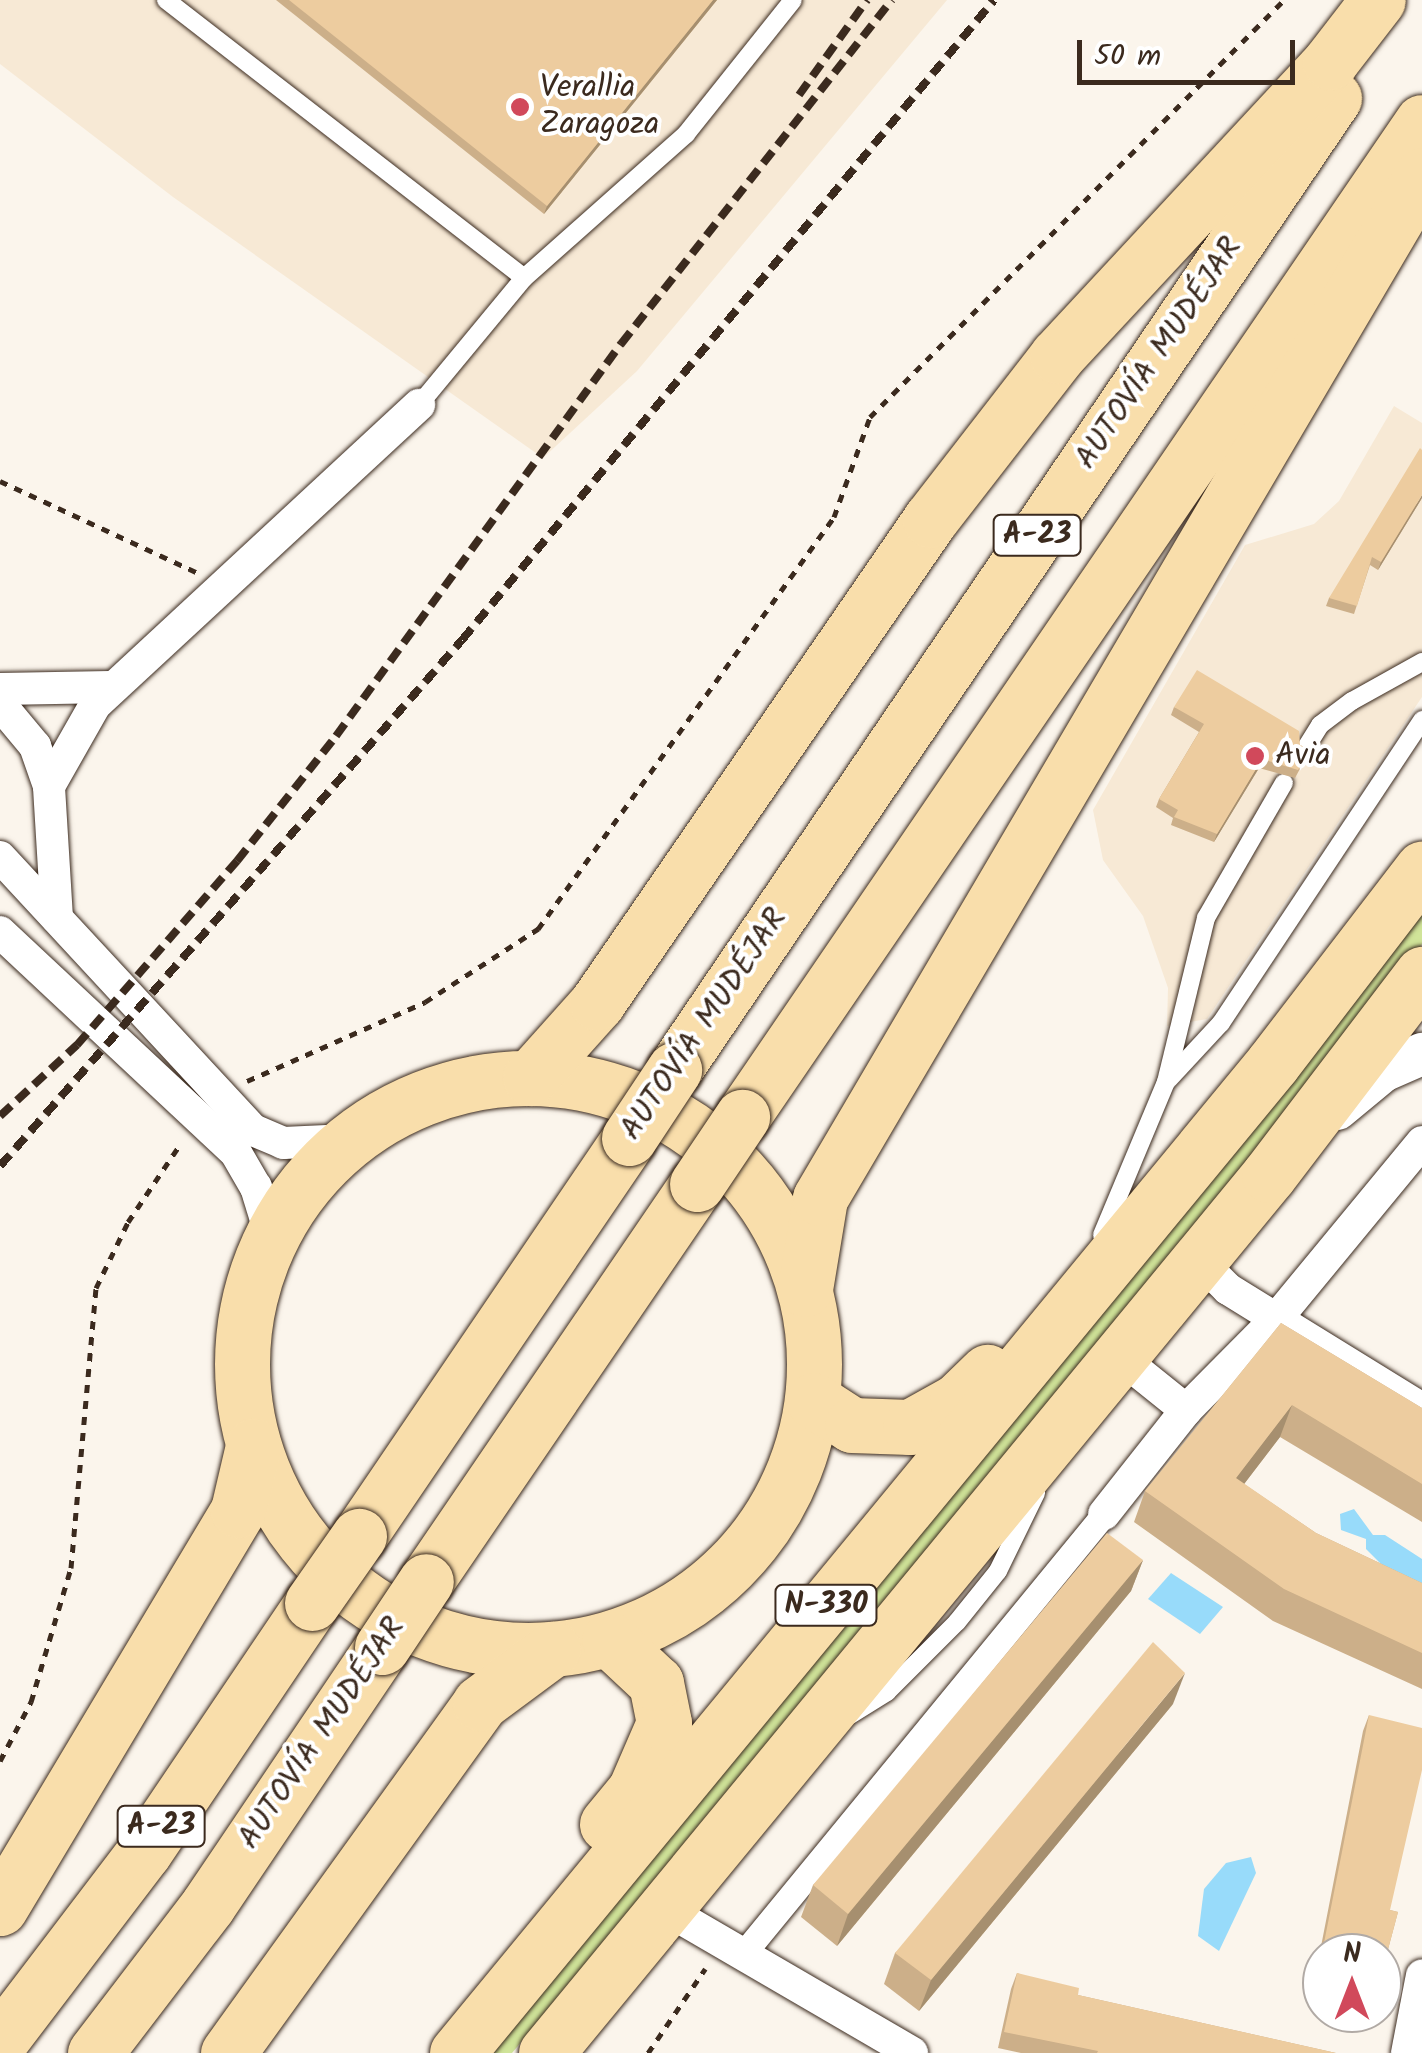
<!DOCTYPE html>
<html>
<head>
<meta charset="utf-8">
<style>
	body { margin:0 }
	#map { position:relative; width:1422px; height:2053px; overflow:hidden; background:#fbf5ec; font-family:Kalam,sans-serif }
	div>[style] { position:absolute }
	.built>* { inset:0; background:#f7e9d5 }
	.green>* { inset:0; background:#d0e499 }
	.water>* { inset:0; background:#98dbfa }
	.path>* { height:5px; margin-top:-2.5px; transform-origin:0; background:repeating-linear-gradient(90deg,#3b2a1e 0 8px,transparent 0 16px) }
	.roads { filter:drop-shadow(0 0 2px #3b2a1e) drop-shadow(0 0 2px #3b2a1e) }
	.service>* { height:18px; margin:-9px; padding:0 9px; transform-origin:9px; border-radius:9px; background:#fff }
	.pedestrian>* { height:25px; margin:-12.5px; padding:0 12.5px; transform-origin:12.5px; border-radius:12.5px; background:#fff }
	.minor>* { height:32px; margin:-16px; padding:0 16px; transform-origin:16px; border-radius:16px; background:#fff }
	.tertiary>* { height:42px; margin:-21px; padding:0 21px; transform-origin:21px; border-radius:21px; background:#fff }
	.trunk>* { height:55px; margin:-27.5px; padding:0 27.5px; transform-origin:27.5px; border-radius:27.5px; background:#f9deab }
	.trunk>.ring { margin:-27.5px; padding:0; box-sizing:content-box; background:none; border:55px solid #f9deab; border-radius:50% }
	.motorway>* { height:55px; margin:-27.5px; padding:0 27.5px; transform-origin:27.5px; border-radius:27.5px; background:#f9deab }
	.rail>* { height:8px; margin-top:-4px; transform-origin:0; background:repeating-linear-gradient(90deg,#3b2a1e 0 15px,transparent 0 23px) }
	.bridges { filter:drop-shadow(0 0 2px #3b2a1e) drop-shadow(0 0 2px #3b2a1e) }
	.motorway-bridge>* { height:55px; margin:-27.5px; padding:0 27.5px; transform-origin:27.5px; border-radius:27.5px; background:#f9deab }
	.wall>* { inset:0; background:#ccaf89 }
	.shaded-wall>* { inset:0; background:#a68f6f }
	.building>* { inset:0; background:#edcc9f }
	.dots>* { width:28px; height:28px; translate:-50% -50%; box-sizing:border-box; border:5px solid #fff; border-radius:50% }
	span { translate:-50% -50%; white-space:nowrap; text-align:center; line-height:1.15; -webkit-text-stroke:8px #fff; paint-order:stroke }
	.shield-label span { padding:2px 8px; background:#fff; border:2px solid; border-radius:8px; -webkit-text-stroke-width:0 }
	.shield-label { font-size:30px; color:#3b2a1e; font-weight:700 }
	.poi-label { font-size:32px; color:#3b2a1e }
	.left { translate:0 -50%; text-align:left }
	.street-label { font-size:32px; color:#3b2a1e }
	.north { position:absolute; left:1302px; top:1933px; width:100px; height:100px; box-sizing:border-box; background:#fff; border:2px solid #b1aaa5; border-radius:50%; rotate:0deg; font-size:28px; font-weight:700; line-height:40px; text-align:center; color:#3b2a1e }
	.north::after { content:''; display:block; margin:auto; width:35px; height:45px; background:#d1495b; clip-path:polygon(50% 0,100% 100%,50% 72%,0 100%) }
	.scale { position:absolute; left:1077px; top:40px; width:218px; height:45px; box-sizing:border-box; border:5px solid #3b2a1e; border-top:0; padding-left:12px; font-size:30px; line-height:35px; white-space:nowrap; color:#3b2a1e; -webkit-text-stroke:8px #fff; paint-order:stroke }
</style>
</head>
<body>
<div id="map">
	<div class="built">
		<i style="clip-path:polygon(0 0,947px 0,637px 371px,543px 458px,173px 197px,0 64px)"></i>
		<i style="clip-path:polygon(1394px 406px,1422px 423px,1422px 697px,1207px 1019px,1167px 1026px,1168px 988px,1143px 916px,1103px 860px,1093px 810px,1245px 545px,1314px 524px,1339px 501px)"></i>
	</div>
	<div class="green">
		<i style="clip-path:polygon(1422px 892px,1422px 944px,1333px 1074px,512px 2053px,476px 2053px)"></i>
	</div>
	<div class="water">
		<i style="clip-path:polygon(1354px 1509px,1373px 1535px,1385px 1535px,1422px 1559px,1422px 1586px,1388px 1571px,1366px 1549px,1366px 1539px,1341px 1530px,1340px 1514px)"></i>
		<i style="clip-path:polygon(1171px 1573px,1223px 1607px,1200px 1634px,1148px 1599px)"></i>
		<i style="clip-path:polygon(1251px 1857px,1256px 1873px,1219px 1951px,1198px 1936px,1204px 1889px,1226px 1863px)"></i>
	</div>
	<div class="path">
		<i style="left:0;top:481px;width:216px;rotate:24.9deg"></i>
		<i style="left:247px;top:1081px;width:195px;rotate:-23.9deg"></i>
		<i style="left:425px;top:1002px;width:135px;rotate:-32.9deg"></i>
		<i style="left:538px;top:929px;width:507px;rotate:-54.3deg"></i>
		<i style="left:834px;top:517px;width:106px;rotate:-70.2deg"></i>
		<i style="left:870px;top:417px;width:588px;rotate:-45.21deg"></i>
		<i style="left:0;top:1761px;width:67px;rotate:-62.3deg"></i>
		<i style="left:31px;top:1702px;width:140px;rotate:-73.4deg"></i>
		<i style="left:71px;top:1568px;width:281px;rotate:-84.9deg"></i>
		<i style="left:96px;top:1288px;width:73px;rotate:-64.1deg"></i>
		<i style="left:128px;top:1222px;width:95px;rotate:-56.1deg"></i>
		<i style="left:648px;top:2053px;width:102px;rotate:-55.8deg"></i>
	</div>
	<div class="roads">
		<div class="service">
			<i style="left:166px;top:0;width:453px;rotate:37.8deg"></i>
			<i style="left:524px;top:278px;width:165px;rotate:129.6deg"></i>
			<i style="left:524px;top:278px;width:217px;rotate:-41.6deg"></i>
			<i style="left:686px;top:134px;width:171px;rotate:-51.4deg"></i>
			<i style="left:1307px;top:746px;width:25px;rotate:-58deg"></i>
			<i style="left:1320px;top:725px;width:40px;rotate:-37deg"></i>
			<i style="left:1352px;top:701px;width:80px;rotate:-29.1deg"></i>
			<i style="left:1169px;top:1079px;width:76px;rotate:-47.1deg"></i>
			<i style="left:1221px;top:1023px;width:364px;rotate:-56.4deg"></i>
			<i style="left:1102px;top:1235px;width:166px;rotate:-67.3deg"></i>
			<i style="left:1166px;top:1082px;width:169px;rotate:-76.3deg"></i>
			<i style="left:1206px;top:918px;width:156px;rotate:-60deg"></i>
			<i style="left:850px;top:1715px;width:44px;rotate:-31.9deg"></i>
			<i style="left:887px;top:1692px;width:99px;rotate:-45deg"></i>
			<i style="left:957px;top:1622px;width:65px;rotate:-51.2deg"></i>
			<i style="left:998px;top:1571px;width:87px;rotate:-64deg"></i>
		</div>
		<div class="pedestrian">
			<i style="left:743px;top:1954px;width:569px;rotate:-50.63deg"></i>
		</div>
		<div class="minor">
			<i style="left:0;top:689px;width:110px;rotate:-1deg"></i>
			<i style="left:0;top:704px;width:55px;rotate:50.2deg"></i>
			<i style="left:35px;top:746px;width:42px;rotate:70.7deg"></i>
			<i style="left:0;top:857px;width:372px;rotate:47.2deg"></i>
			<i style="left:253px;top:1130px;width:33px;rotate:23deg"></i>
			<i style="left:283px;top:1143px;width:66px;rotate:-2.6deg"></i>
			<i style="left:57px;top:918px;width:132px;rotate:-93.5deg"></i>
			<i style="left:49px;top:786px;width:93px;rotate:-60.4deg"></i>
			<i style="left:95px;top:705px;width:442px;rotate:-42.8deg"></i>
			<i style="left:0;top:932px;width:323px;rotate:43.1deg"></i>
			<i style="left:236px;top:1153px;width:39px;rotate:60deg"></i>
			<i style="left:256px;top:1187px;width:51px;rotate:73deg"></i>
			<i style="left:1199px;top:1260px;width:41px;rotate:45deg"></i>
			<i style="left:1228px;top:1289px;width:228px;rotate:31.7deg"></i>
			<i style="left:1120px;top:1357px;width:85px;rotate:38.8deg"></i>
			<i style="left:1104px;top:1514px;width:132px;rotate:-51.7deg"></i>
			<i style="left:1186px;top:1410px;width:129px;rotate:-45.3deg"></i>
			<i style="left:1277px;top:1318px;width:228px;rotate:-50.5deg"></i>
			<i style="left:665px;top:1909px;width:286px;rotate:30.2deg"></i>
			<i style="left:1407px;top:2053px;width:79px;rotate:-79.1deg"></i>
		</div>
		<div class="tertiary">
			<i style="left:1337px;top:1109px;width:60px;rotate:-39.6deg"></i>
			<i style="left:1383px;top:1071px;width:43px;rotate:-23.6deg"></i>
		</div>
		<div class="trunk">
			<i class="ring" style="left:242px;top:1078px;width:517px;height:517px"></i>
			<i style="left:813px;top:1400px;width:46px;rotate:32.7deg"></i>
			<i style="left:852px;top:1425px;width:58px;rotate:2deg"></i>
			<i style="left:910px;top:1427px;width:54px;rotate:-29deg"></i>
			<i style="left:957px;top:1401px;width:42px;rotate:-44deg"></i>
			<i style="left:607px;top:1824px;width:44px;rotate:-50.5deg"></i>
			<i style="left:635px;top:1790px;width:73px;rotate:-66.6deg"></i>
			<i style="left:664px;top:1723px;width:41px;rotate:-101.3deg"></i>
			<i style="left:656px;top:1683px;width:64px;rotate:-136.9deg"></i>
			<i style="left:457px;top:2053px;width:1283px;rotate:-50.5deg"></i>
			<i style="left:1273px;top:1063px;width:245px;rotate:-52.5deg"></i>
			<i style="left:546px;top:2053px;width:1137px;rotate:-50.53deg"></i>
			<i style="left:1269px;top:1175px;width:253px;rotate:-52.7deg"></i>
		</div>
		<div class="motorway">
			<i style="left:674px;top:1070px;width:1175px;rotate:-55.82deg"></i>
			<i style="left:530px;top:1078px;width:101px;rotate:-48.2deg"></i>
			<i style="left:597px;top:1003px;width:587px;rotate:-55.42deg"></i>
			<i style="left:930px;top:520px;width:207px;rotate:-52.2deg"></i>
			<i style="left:1057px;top:356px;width:401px;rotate:-47.1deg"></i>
			<i style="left:1330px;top:62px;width:78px;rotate:-52.3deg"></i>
			<i style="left:742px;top:1117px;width:1205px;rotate:-55.65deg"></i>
			<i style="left:805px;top:1289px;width:92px;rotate:-80.6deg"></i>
			<i style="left:820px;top:1198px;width:1187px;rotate:-59.52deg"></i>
			<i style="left:359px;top:1536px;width:481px;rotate:-55.8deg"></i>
			<i style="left:426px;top:1581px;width:481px;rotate:-55.7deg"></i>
			<i style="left:0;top:1908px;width:464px;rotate:-59.1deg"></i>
			<i style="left:238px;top:1510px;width:66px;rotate:-76.8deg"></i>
			<i style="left:0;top:2041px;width:238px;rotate:-52.7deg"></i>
			<i style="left:144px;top:1852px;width:300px;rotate:-56deg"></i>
			<i style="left:95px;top:2053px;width:186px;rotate:-52.6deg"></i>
			<i style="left:208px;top:1905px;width:311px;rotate:-56deg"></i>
			<i style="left:228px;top:2053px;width:431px;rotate:-54.2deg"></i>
			<i style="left:480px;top:1703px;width:91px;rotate:-36.5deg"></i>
		</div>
	</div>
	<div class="rail">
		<i style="left:799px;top:95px;width:117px;rotate:-54.4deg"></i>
		<i style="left:0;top:1116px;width:105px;rotate:-42.7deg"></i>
		<i style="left:77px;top:1045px;width:244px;rotate:-49deg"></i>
		<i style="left:237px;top:861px;width:159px;rotate:-51.6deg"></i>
		<i style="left:336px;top:736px;width:485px;rotate:-54deg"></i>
		<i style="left:621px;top:344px;width:438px;rotate:-51.8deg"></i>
		<i style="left:0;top:1166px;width:700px;rotate:-48.71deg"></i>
		<i style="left:462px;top:640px;width:832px;rotate:-50.26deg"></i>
	</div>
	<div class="bridges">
		<div class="motorway-bridge">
			<i style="left:629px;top:1138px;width:82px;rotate:-56.5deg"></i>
			<i style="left:697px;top:1184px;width:81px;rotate:-56.1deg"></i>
			<i style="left:312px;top:1603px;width:82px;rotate:-55deg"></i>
			<i style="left:382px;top:1647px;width:79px;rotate:-56.3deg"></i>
		</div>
	</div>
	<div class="wall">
		<i style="clip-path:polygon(276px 0,717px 0,544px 214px)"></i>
		<i style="clip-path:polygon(1422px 498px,1378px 570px,1370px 565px,1354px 614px,1326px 606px,1329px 598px)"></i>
		<i style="clip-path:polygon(1174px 707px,1300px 745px,1310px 750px,1295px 778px,1259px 768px,1214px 842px,1171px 825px,1173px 818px,1156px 807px,1159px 799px,1199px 732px,1171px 715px)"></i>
		<i style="clip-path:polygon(1281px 1323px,1422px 1408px,1422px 1522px,1280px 1437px,1244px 1484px,1316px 1533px,1422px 1583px,1422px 1689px,1273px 1621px,1134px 1522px,1145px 1491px)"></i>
		<i style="clip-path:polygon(1143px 1560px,1131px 1591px,837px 1946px,801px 1917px,813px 1885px)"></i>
		<i style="clip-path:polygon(1173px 1704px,919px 2011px,884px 1984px,895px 1953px)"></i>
		<i style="clip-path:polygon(1369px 1715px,1390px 1910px,1398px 1912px,1382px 1972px,1382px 1953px,1322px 1953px,1322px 1973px,1316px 1972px,1363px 1731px)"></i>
		<i style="clip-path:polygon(1017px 1973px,1078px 1995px,1336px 2053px,1021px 2053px,998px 2048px,1011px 1989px)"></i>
	</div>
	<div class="shaded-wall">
		<i style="clip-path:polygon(713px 0,717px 0,544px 214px,547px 206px)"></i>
		<i style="clip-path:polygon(1422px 495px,1422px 498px,1378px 570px,1381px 562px)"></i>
		<i style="clip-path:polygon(1262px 759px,1259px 768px,1214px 842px,1217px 834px)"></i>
		<i style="clip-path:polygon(1292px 1405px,1280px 1437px,1225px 1509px,1236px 1478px)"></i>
		<i style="clip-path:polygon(1143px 1560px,1131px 1591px,837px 1946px,848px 1914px)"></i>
		<i style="clip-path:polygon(1185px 1673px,1173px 1704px,919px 2011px,931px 1980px)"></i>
	</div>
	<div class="building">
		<i style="clip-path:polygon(289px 0,713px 0,547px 206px)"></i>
		<i style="clip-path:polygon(1420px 448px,1422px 450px,1422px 495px,1381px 562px,1372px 557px,1357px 606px,1329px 598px)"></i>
		<i style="clip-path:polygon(1197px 670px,1299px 731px,1300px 745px,1310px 750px,1298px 770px,1262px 759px,1217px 834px,1174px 817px,1178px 810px,1159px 799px,1204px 724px,1174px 707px)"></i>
		<i style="clip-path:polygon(1281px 1323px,1422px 1408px,1422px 1484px,1292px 1405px,1236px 1478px,1316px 1533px,1422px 1583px,1422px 1653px,1284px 1589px,1145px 1491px)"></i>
		<i style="clip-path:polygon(1107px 1533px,1143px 1560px,848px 1914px,813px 1885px)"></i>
		<i style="clip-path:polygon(1153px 1642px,1185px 1673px,931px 1980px,895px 1953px)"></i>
		<i style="clip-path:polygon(1369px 1715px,1422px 1728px,1422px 1770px,1390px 1910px,1398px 1912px,1383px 1968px,1382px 1968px,1382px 1953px,1322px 1953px)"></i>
		<i style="clip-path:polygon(1017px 1973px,1079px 1988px,1078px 1995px,1336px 2053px,1097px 2053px,1098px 2051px,1004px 2032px)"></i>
	</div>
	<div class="dots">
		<i style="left:520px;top:107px;background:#d1495b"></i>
		<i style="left:1255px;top:756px;background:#d1495b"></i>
	</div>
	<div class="shield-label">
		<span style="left:1037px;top:535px">A-23</span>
		<span style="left:826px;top:1605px">N-330</span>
		<span style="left:161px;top:1826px">A-23</span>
	</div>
	<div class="poi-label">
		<span class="left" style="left:540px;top:107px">Verallia<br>Zaragoza</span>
		<span class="left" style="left:1275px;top:756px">Avia</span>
	</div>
	<div class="street-label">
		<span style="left:1160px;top:354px;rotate:-56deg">AUTOVÍA MUDÉJAR</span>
		<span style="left:705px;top:1025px;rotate:-56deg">AUTOVÍA MUDÉJAR</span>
		<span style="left:323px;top:1734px;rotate:-56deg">AUTOVÍA MUDÉJAR</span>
	</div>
	<div class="north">N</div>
	<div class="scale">50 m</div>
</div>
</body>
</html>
